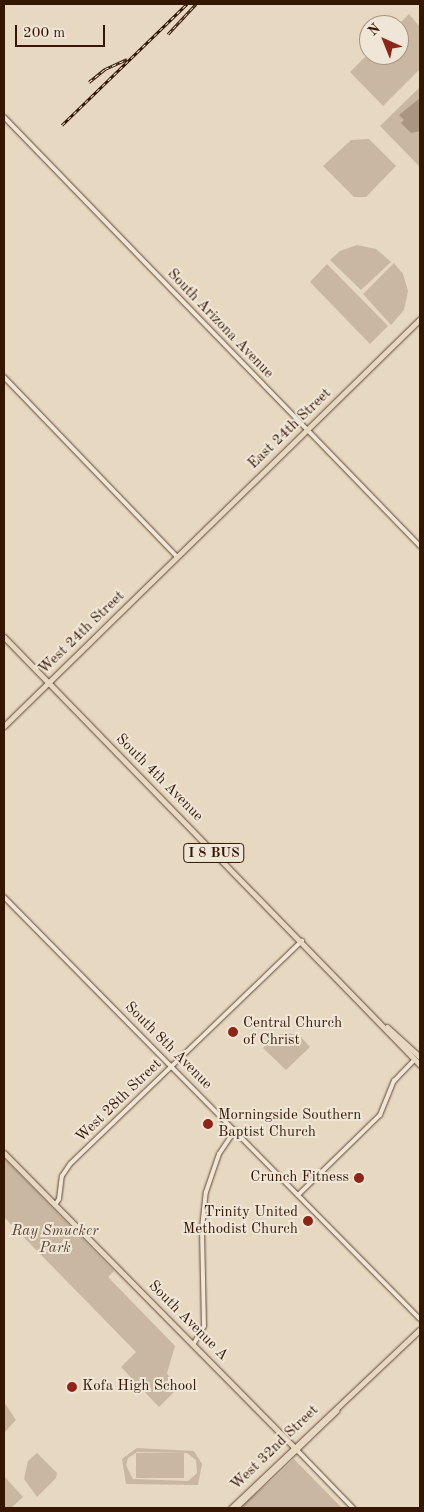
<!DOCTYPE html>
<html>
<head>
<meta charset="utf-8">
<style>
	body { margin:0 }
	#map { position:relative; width:424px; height:1512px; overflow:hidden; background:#e7d8c1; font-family:"Old Standard TT",serif }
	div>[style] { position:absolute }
	.green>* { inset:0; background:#c9b7a1 }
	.water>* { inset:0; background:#aa9680 }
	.roads { filter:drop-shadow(0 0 1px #614632) drop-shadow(0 0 1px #614632) }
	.minor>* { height:4px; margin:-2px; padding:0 2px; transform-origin:2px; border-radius:2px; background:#efe6d7 }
	.major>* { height:5px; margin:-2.5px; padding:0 2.5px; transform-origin:2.5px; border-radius:2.5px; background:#e7d8c1 }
	.rail>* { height:3px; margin-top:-1.5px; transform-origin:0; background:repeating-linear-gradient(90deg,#efe6d7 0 4px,#341602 0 8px); box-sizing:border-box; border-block:1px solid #341602 }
	.dots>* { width:14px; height:14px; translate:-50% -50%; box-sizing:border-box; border:2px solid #efe6d7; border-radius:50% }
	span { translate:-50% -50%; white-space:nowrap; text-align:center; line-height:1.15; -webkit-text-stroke:4px #efe6d7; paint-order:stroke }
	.shield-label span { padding:1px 4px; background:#efe6d7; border:1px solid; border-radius:4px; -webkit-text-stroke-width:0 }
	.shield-label { font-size:14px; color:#341602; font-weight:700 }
	.street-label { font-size:15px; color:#341602 }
	.poi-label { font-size:15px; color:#341602 }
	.left { translate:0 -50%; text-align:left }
	.right { translate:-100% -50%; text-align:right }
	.park-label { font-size:15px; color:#614632; font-style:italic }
	.frame { position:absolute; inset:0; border:5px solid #341602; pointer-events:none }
	.north { position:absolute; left:359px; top:15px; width:50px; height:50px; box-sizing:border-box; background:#efe6d7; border:1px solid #a49382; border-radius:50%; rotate:316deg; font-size:14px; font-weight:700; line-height:20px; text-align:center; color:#341602 }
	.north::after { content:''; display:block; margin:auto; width:18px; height:22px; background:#8f2418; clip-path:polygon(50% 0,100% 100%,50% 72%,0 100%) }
	.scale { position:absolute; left:15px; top:25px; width:90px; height:22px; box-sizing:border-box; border:2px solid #341602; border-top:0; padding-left:6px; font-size:15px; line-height:18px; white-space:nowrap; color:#341602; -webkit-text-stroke:4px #efe6d7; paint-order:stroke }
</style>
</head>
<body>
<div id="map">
	<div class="green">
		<i style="clip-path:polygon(409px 14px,420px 27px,420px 69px,383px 106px,350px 72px,369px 53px,399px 55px,398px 25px)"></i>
		<i style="clip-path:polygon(420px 87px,420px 167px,380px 126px)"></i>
		<i style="clip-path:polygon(369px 139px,396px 166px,366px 197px,354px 197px,323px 166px,351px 140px)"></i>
		<i style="clip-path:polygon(357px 245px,376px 249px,391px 262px,361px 290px,330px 260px,340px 251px)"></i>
		<i style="clip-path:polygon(394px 263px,403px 274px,408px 291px,404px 310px,391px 325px,363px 294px)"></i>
		<i style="clip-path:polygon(327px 264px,388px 326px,370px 344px,310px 282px)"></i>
		<i style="clip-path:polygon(287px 1033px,299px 1035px,310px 1047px,286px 1070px,263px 1048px,275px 1036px)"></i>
		<i style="clip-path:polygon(4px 1158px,114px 1271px,108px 1277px,175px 1346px,167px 1373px,176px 1390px,159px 1407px,121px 1367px,136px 1352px,4px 1217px)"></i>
		<i style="clip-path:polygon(4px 1402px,16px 1420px,4px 1433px)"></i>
		<i style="clip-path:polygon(evenodd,137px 1448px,194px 1451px,202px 1464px,198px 1485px,126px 1484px,122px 1459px,137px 1448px,137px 1452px,187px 1453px,196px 1460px,197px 1473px,188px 1481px,133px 1479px,126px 1465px,128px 1458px,137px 1452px)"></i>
		<i style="clip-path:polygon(37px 1453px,57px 1473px,56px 1478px,37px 1497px,24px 1479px,28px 1461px)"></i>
		<i style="clip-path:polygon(136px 1453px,184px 1453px,184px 1478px,136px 1478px)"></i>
		<i style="clip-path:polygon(294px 1459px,342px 1508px,239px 1508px,273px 1479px)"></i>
		<i style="clip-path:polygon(4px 1476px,23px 1497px,11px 1508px,4px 1508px)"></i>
	</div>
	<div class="water">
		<i style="clip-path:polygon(420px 98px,420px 131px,411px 133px,401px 123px,404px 120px,399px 115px)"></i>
	</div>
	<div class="roads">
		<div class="minor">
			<i style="left:4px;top:117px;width:598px;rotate:45.88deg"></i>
			<i style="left:4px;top:377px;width:250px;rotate:46.1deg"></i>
			<i style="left:4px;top:897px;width:593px;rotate:45.41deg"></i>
			<i style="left:298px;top:1195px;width:115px;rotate:-44.3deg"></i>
			<i style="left:380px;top:1115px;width:37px;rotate:-68deg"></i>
			<i style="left:394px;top:1081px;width:30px;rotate:-46deg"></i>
			<i style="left:55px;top:1205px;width:7px;rotate:-56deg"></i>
			<i style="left:59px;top:1199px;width:23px;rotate:-83deg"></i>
			<i style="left:62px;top:1176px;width:14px;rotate:-56deg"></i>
			<i style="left:70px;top:1164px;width:322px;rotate:-43.9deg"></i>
			<i style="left:193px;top:1345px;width:22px;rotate:-60deg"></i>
			<i style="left:204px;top:1326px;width:98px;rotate:-91.2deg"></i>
			<i style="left:202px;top:1228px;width:36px;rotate:-84deg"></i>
			<i style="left:206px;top:1192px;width:40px;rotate:-71.1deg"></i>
			<i style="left:219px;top:1154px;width:29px;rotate:-56deg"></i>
			<i style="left:297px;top:1450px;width:81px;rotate:46deg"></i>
		</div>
		<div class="major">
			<i style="left:4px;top:637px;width:597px;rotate:45.81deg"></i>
			<i style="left:4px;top:726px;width:582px;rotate:-44.37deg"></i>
			<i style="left:387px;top:1027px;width:45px;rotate:42.3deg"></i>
			<i style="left:4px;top:1153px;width:417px;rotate:45.4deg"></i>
			<i style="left:231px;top:1508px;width:260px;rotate:-43.4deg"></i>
			<i style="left:235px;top:1508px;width:141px;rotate:-43.9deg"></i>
		</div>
	</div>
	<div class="rail">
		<i style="left:168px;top:34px;width:41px;rotate:-47deg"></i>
		<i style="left:89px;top:82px;width:21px;rotate:-39deg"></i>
		<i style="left:105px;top:69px;width:24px;rotate:-24deg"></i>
		<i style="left:62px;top:125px;width:174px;rotate:-44.1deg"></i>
	</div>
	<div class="dots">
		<i style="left:233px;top:1032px;background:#8f2418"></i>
		<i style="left:208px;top:1124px;background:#8f2418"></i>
		<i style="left:359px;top:1178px;background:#8f2418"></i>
		<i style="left:308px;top:1221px;background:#8f2418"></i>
		<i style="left:72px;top:1387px;background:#8f2418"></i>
	</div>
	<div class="shield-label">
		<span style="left:214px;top:853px">I 8 BUS</span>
	</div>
	<div class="street-label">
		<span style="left:220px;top:324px;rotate:46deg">South Arizona Avenue</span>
		<span style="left:290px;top:429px;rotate:-44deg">East 24th Street</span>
		<span style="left:82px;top:633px;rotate:-44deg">West 24th Street</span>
		<span style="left:159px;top:778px;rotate:45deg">South 4th Avenue</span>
		<span style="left:168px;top:1046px;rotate:45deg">South 8th Avenue</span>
		<span style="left:119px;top:1101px;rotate:-44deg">West 28th Street</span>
		<span style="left:188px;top:1321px;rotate:45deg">South Avenue A</span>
		<span style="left:275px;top:1448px;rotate:-44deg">West 32nd Street</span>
	</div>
	<div class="poi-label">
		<span class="left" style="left:243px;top:1032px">Central Church<br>of Christ</span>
		<span class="left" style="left:218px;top:1124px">Morningside Southern<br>Baptist Church</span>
		<span class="right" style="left:349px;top:1178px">Crunch Fitness</span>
		<span class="right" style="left:298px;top:1221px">Trinity United<br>Methodist Church</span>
		<span class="left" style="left:82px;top:1387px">Kofa High School</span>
	</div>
	<div class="park-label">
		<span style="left:55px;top:1240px">Ray Smucker<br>Park</span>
	</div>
	<div class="frame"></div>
	<div class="north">N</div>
	<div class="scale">200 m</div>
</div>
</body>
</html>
